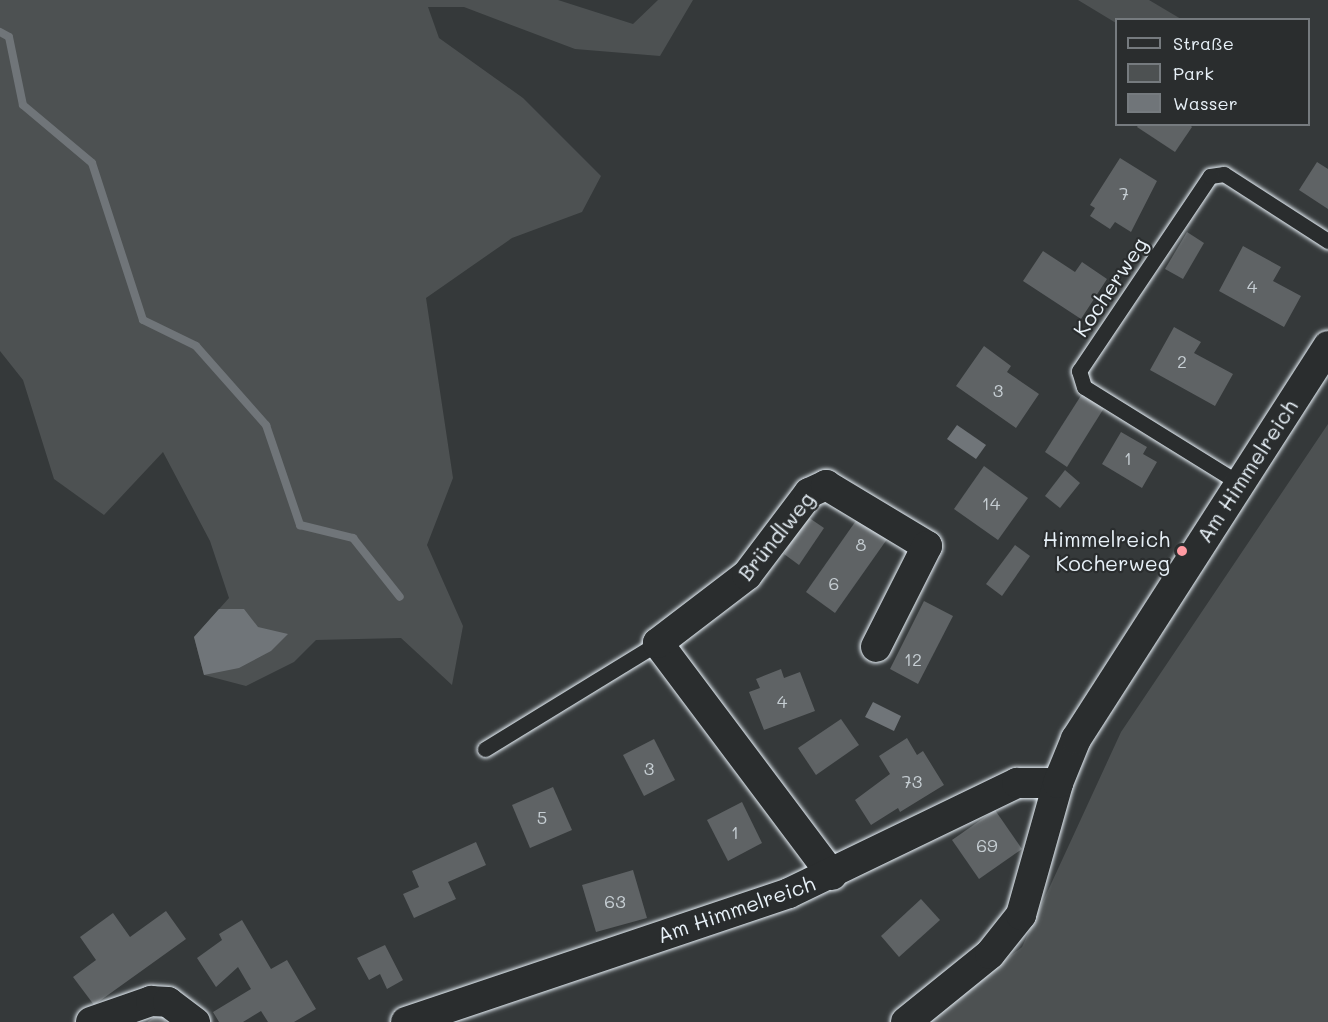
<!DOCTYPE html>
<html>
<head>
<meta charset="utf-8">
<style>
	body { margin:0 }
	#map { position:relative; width:1328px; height:1022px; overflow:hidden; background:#35393a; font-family:Mali,sans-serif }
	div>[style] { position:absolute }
	.green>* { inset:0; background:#4d5152 }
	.water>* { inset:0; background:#707579 }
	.stream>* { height:8px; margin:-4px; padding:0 4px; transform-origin:4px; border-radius:4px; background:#707579 }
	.building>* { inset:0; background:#5f6365 }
	.roads { filter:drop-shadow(0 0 2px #e8f1f8) drop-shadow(0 0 2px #e8f1f8) }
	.service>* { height:15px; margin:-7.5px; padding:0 7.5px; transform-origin:7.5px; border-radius:7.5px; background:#2a2d2e }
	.minor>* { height:30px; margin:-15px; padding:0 15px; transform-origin:15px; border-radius:15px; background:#2a2d2e }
	.dots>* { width:16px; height:16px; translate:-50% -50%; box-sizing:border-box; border:3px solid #2a2d2e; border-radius:50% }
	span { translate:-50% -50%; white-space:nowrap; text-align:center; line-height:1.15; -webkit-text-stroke:4.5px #2a2d2e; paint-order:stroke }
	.number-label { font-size:18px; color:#c6ced3 }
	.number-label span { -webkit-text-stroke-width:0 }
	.street-label { font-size:21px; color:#e8f1f8 }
	.poi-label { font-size:21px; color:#e8f1f8 }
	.right { translate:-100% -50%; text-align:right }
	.legend { position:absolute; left:1115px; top:18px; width:195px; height:108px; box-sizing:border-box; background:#2a2d2e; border:2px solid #767b7f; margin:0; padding:8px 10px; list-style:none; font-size:18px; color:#e8f1f8 }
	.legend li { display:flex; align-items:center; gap:12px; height:30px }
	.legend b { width:30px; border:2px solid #767b7f }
</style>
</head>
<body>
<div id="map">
	<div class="green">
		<i style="clip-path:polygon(0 0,558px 0,633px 24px,658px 0,693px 0,660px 56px,575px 49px,464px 7px,428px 7px,439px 38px,523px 98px,601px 176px,582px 212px,512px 238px,426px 298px,453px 478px,427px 545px,463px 626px,452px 685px,401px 638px,316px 640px,294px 662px,246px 686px,204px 675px,194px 637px,229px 598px,210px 541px,163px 452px,104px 515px,54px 479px,23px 380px,0 351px)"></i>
		<i style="clip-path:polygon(1078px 0,1149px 0,1181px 19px,1116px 20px,1116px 23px)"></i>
		<i style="clip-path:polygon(1328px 424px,1328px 1022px,925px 1022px,1022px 947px,1121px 732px)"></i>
	</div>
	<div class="water">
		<i style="clip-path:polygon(957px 425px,986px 445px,976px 459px,947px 439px)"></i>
		<i style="clip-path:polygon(219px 609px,244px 609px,258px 627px,288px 634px,271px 651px,239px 668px,204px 675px,194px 637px)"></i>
		<i style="clip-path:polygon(873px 702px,901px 716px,894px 731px,865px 717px)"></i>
	</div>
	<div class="stream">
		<i style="left:0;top:32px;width:10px;rotate:29deg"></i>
		<i style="left:9px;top:37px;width:69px;rotate:78.4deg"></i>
		<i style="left:23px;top:105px;width:90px;rotate:40deg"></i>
		<i style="left:92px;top:163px;width:165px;rotate:72deg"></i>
		<i style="left:143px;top:320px;width:59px;rotate:26.1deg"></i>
		<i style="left:196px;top:346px;width:106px;rotate:48.5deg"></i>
		<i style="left:266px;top:425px;width:106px;rotate:71.2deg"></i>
		<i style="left:300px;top:525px;width:55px;rotate:13.8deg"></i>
		<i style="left:353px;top:538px;width:75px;rotate:51.5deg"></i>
	</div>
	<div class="building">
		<i style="clip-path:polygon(1139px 124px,1189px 124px,1192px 127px,1175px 152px,1137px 127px)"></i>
		<i style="clip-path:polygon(1120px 158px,1157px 181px,1131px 232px,1115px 222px,1110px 229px,1090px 216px,1095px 208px,1090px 205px)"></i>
		<i style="clip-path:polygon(1317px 162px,1328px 169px,1328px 209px,1299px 190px)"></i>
		<i style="clip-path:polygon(1187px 232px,1204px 243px,1183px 279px,1165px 269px)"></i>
		<i style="clip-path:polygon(1243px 246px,1281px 267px,1273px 281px,1301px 296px,1284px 327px,1219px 291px)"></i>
		<i style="clip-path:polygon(1043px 251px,1075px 272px,1082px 262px,1107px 279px,1081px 319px,1023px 281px)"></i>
		<i style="clip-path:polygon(1174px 327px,1201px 342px,1194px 353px,1233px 374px,1215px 406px,1150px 370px)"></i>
		<i style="clip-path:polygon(984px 346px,1011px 366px,1007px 372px,1039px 394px,1016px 428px,956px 386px)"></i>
		<i style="clip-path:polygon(1082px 394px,1104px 408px,1067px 467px,1045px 452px)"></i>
		<i style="clip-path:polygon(1121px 432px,1147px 447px,1143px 454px,1157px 462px,1142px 488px,1102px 464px)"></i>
		<i style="clip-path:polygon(984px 466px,1028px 498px,998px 540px,954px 509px)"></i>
		<i style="clip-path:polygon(1065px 470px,1080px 483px,1060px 508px,1045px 496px)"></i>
		<i style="clip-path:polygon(805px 515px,824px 528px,799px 565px,784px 554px)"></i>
		<i style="clip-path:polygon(860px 515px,890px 535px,835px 613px,806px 592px)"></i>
		<i style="clip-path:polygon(1015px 545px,1030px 556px,1002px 596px,986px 584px)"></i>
		<i style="clip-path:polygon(924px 601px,953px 616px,918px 684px,890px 669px)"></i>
		<i style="clip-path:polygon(781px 669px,784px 678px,800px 672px,815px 711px,764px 730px,749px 692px,760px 688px,756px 679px)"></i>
		<i style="clip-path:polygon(841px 719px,859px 745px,816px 775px,798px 748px)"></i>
		<i style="clip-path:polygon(907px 738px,917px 755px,923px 751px,944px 785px,900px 812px,898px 808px,871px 825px,855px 800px,890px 774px,879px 756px)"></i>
		<i style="clip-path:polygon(654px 739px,675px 780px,644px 796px,623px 755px)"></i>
		<i style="clip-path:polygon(553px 787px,572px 830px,530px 848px,512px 805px)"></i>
		<i style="clip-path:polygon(742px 802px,762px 843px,728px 861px,707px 820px)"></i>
		<i style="clip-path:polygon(995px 810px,1022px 849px,979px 879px,952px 840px)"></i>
		<i style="clip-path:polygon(476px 842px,486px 865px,448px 882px,456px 899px,414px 918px,403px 894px,419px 887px,412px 871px)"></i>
		<i style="clip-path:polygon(633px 870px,647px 918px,596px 932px,582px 885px)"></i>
		<i style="clip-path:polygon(921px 899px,940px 920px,899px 957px,881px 936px)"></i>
		<i style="clip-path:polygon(166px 911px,186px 939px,94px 1005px,73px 977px,96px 960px,80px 937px,113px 913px,130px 937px)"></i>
		<i style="clip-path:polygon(242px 920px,271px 969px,287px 960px,316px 1009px,294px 1022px,268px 1022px,261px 1011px,243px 1022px,219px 1022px,213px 1012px,251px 989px,238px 967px,216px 987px,197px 958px,222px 940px,219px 934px)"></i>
		<i style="clip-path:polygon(385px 945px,403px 980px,387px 989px,380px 974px,369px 980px,357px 958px)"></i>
		<i style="clip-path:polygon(161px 1013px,166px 1022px,147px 1022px)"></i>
	</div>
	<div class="roads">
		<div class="service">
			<i style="left:1239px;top:483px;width:182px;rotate:-148.2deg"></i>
			<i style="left:1084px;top:387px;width:17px;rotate:-107deg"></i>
			<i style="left:1079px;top:371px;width:235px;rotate:-56.1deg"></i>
			<i style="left:1210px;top:176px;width:14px;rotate:-8deg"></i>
			<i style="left:1224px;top:174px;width:124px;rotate:32.8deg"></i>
			<i style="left:485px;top:749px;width:203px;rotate:-31.5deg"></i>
		</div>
		<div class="minor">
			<i style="left:832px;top:875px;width:290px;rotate:-126.9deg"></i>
			<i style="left:658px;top:643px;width:112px;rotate:-37.4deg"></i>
			<i style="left:747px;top:575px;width:103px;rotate:-52.9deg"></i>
			<i style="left:809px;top:493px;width:19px;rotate:-25deg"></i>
			<i style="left:826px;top:485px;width:118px;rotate:31.1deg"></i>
			<i style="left:927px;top:546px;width:113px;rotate:116.8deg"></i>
			<i style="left:91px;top:1022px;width:64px;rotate:-19.3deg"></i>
			<i style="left:151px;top:1001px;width:17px;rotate:3deg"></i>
			<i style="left:168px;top:1002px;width:34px;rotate:37deg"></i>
			<i style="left:406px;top:1022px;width:404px;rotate:-18.6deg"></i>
			<i style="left:789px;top:893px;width:253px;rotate:-25.8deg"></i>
			<i style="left:1017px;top:783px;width:41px"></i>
			<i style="left:906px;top:1022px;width:108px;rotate:-39deg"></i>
			<i style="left:990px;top:954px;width:50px;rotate:-51.5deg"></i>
			<i style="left:1021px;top:915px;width:137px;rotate:-74.3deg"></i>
			<i style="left:1058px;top:783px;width:48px;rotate:-67.8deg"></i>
			<i style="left:1076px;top:739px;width:467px;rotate:-57.3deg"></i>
		</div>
	</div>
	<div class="dots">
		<i style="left:1182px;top:551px;background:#ff9aa2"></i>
	</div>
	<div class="number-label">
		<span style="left:1124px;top:193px">7</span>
		<span style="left:1252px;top:286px">4</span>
		<span style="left:1182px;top:361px">2</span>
		<span style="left:998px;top:390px">3</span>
		<span style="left:1128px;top:458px">1</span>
		<span style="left:991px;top:503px">14</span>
		<span style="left:861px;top:544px">8</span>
		<span style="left:834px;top:583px">6</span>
		<span style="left:913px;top:659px">12</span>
		<span style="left:782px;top:701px">4</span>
		<span style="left:649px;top:768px">3</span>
		<span style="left:912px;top:781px">73</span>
		<span style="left:542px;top:817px">5</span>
		<span style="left:735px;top:832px">1</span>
		<span style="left:987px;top:845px">69</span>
		<span style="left:615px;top:901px">63</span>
	</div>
	<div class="street-label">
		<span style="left:1110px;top:287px;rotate:-56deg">Kocherweg</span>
		<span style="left:1247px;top:471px;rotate:-57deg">Am Himmelreich</span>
		<span style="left:776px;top:536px;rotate:-51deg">Bründlweg</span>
		<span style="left:736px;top:909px;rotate:-19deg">Am Himmelreich</span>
	</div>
	<div class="poi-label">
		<span class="right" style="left:1170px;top:551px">Himmelreich<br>Kocherweg</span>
	</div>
	<ul class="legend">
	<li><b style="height:8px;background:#2a2d2e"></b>Straße</li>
	<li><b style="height:16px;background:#4d5152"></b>Park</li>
	<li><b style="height:16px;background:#707579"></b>Wasser</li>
	</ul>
</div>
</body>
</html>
